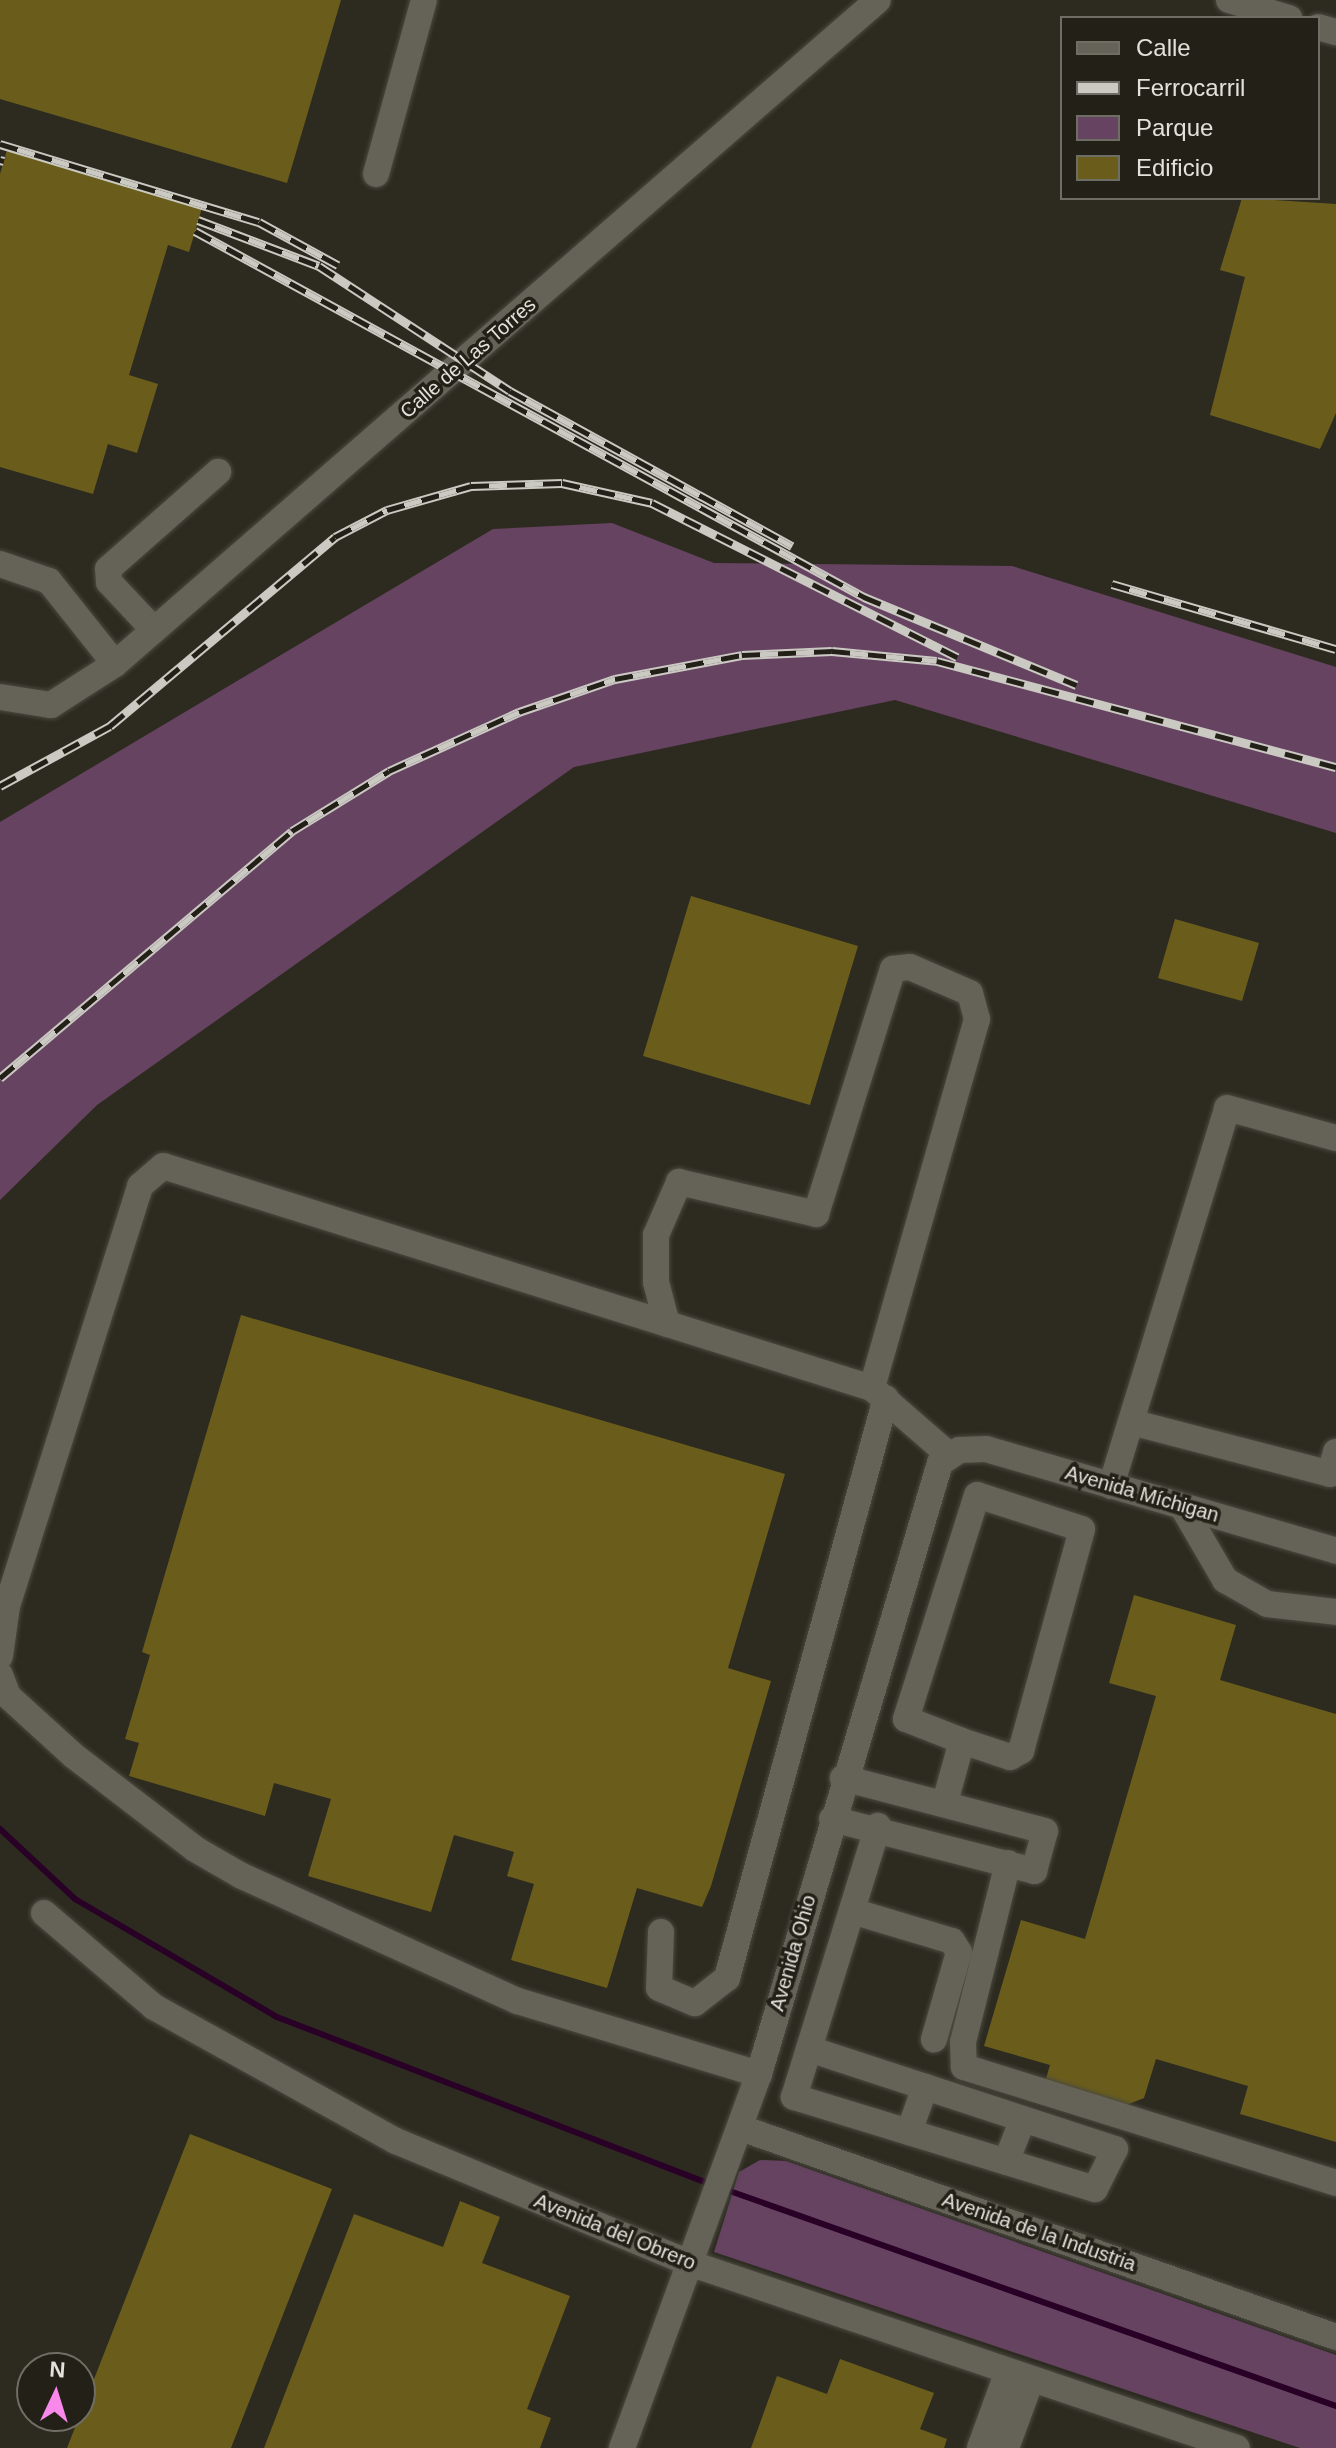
<!DOCTYPE html>
<html>
<head>
<meta charset="utf-8">
<style>
	body { margin:0 }
	#map { position:relative; width:1336px; height:2448px; overflow:hidden; background:#2d2b20; font-family:Arial,sans-serif }
	div>[style] { position:absolute }
	.green>* { inset:0; background:#674362 }
	.stream>* { height:6px; margin:-3px; padding:0 3px; transform-origin:3px; border-radius:3px; background:#290126 }
	.building>* { inset:0; background:#6a5d1c }
	.roads { filter:drop-shadow(0 0 2px #4a4940) drop-shadow(0 0 2px #4a4940) }
	.minor>* { height:26px; margin:-13px; padding:0 13px; transform-origin:13px; border-radius:13px; background:#656257 }
	.rail>* { height:9px; margin-top:-4.5px; transform-origin:0; background:repeating-linear-gradient(90deg,#232117 0 18px,#cac9c2 0 36px); box-sizing:border-box; border-block:2px solid #cac9c2 }
	span { translate:-50% -50%; white-space:nowrap; text-align:center; line-height:1.15; -webkit-text-stroke:7px #232117; paint-order:stroke }
	.street-label { font-size:20px; color:#e2e1da }
	.legend { position:absolute; left:1060px; top:16px; width:260px; height:184px; box-sizing:border-box; background:#232117; border:2px solid #6f6e65; margin:0; padding:10px 14px; list-style:none; font-size:24px; color:#e2e1da }
	.legend li { display:flex; align-items:center; gap:16px; height:40px }
	.legend b { width:40px; border:2px solid #6f6e65 }
	.north { position:absolute; left:16px; top:2352px; width:80px; height:80px; box-sizing:border-box; background:#232117; border:2px solid #6f6e65; border-radius:50%; rotate:4deg; font-size:22px; font-weight:700; line-height:32px; text-align:center; color:#e2e1da }
	.north::after { content:''; display:block; margin:auto; width:28px; height:36px; background:#f888ea; clip-path:polygon(50% 0,100% 100%,50% 72%,0 100%) }
</style>
</head>
<body>
<div id="map">
	<div class="green">
		<i style="clip-path:polygon(612px 523px,714px 563px,1012px 566px,1336px 667px,1336px 833px,895px 700px,574px 767px,97px 1105px,0 1200px,0 822px,493px 529px)"></i>
		<i style="clip-path:polygon(760px 2160px,786px 2161px,1336px 2355px,1336px 2448px,1300px 2448px,714px 2252px,739px 2172px)"></i>
	</div>
	<div class="stream">
		<i style="left:0;top:1829px;width:103px;rotate:43deg"></i>
		<i style="left:75px;top:1899px;width:234px;rotate:30.3deg"></i>
		<i style="left:277px;top:2017px;width:467px;rotate:21.1deg"></i>
		<i style="left:724px;top:2189px;width:649px;rotate:19.52deg"></i>
	</div>
	<div class="building">
		<i style="clip-path:polygon(0 0,341px 0,287px 183px,0 99px)"></i>
		<i style="clip-path:polygon(7px 150px,202px 208px,189px 252px,168px 245px,129px 375px,158px 384px,137px 453px,108px 444px,93px 494px,0 467px,0 174px)"></i>
		<i style="clip-path:polygon(1242px 198px,1336px 204px,1336px 413px,1320px 449px,1210px 415px,1245px 277px,1220px 270px)"></i>
		<i style="clip-path:polygon(691px 896px,858px 946px,810px 1105px,643px 1056px)"></i>
		<i style="clip-path:polygon(1175px 919px,1259px 943px,1242px 1001px,1158px 978px)"></i>
		<i style="clip-path:polygon(241px 1315px,785px 1474px,728px 1668px,771px 1681px,711px 1886px,702px 1907px,637px 1888px,607px 1988px,511px 1960px,534px 1884px,507px 1876px,514px 1852px,454px 1835px,431px 1912px,308px 1876px,331px 1799px,274px 1783px,265px 1816px,129px 1776px,139px 1743px,125px 1739px,150px 1655px,142px 1652px)"></i>
		<i style="clip-path:polygon(1134px 1595px,1236px 1625px,1220px 1680px,1336px 1714px,1336px 2142px,1240px 2114px,1248px 2086px,1156px 2059px,1144px 2098px,1114px 2110px,1043px 2089px,1050px 2065px,984px 2046px,1021px 1920px,1085px 1939px,1156px 1696px,1109px 1683px)"></i>
		<i style="clip-path:polygon(190px 2134px,332px 2189px,231px 2448px,67px 2448px)"></i>
		<i style="clip-path:polygon(460px 2201px,500px 2217px,482px 2263px,570px 2296px,527px 2409px,551px 2418px,540px 2448px,264px 2448px,354px 2214px,443px 2247px)"></i>
		<i style="clip-path:polygon(840px 2359px,934px 2393px,920px 2429px,947px 2439px,944px 2448px,751px 2448px,777px 2376px,827px 2394px)"></i>
	</div>
	<div class="roads">
		<div class="minor">
			<i style="left:1229px;top:0;width:63px;rotate:16.7deg"></i>
			<i style="left:1318px;top:27px;width:19px;rotate:16deg"></i>
			<i style="left:376px;top:174px;width:180px;rotate:-74.6deg"></i>
			<i style="left:0;top:564px;width:52px;rotate:19.1deg"></i>
			<i style="left:49px;top:581px;width:106px;rotate:51.5deg"></i>
			<i style="left:154px;top:630px;width:66px;rotate:-133.2deg"></i>
			<i style="left:109px;top:582px;width:13px;rotate:-94deg"></i>
			<i style="left:108px;top:569px;width:147px;rotate:-41.4deg"></i>
			<i style="left:0;top:697px;width:52px;rotate:8.9deg"></i>
			<i style="left:51px;top:705px;width:76px;rotate:-32.6deg"></i>
			<i style="left:115px;top:664px;width:1011px;rotate:-41.03deg"></i>
			<i style="left:667px;top:1324px;width:43px;rotate:-104.7deg"></i>
			<i style="left:656px;top:1282px;width:47px;rotate:-90deg"></i>
			<i style="left:656px;top:1235px;width:58px;rotate:-66.5deg"></i>
			<i style="left:679px;top:1182px;width:141px;rotate:13.1deg"></i>
			<i style="left:816px;top:1214px;width:257px;rotate:-72.6deg"></i>
			<i style="left:893px;top:969px;width:17px;rotate:-7deg"></i>
			<i style="left:910px;top:967px;width:65px;rotate:23.4deg"></i>
			<i style="left:970px;top:993px;width:27px;rotate:75deg"></i>
			<i style="left:977px;top:1019px;width:384px;rotate:105.9deg"></i>
			<i style="left:1131px;top:1422px;width:206px;rotate:14.6deg"></i>
			<i style="left:1330px;top:1474px;width:23px;rotate:-75deg"></i>
			<i style="left:1111px;top:1486px;width:395px;rotate:-72.9deg"></i>
			<i style="left:1227px;top:1108px;width:113px;rotate:15.4deg"></i>
			<i style="left:1182px;top:1506px;width:86px;rotate:59.8deg"></i>
			<i style="left:1225px;top:1580px;width:48px;rotate:29.7deg"></i>
			<i style="left:1267px;top:1604px;width:69px;rotate:6.6deg"></i>
			<i style="left:0;top:1656px;width:50px;rotate:-82deg"></i>
			<i style="left:7px;top:1606px;width:441px;rotate:-72.4deg"></i>
			<i style="left:140px;top:1186px;width:30px;rotate:-41deg"></i>
			<i style="left:163px;top:1166px;width:743px;rotate:17.39deg"></i>
			<i style="left:872px;top:1388px;width:102px;rotate:41deg"></i>
			<i style="left:0;top:1675px;width:22px;rotate:69deg"></i>
			<i style="left:8px;top:1696px;width:89px;rotate:42.3deg"></i>
			<i style="left:74px;top:1756px;width:153px;rotate:37.5deg"></i>
			<i style="left:195px;top:1849px;width:54px;rotate:29.9deg"></i>
			<i style="left:242px;top:1876px;width:303px;rotate:24.4deg"></i>
			<i style="left:518px;top:2001px;width:252px;rotate:16.9deg"></i>
			<i style="left:945px;top:1802px;width:63px;rotate:-74.4deg"></i>
			<i style="left:962px;top:1741px;width:51px;rotate:18.4deg"></i>
			<i style="left:1010px;top:1757px;width:13px;rotate:-29deg"></i>
			<i style="left:1021px;top:1751px;width:230px;rotate:-74.6deg"></i>
			<i style="left:1082px;top:1529px;width:110px;rotate:-162.1deg"></i>
			<i style="left:977px;top:1495px;width:235px;rotate:107.6deg"></i>
			<i style="left:906px;top:1719px;width:60px;rotate:21.4deg"></i>
			<i style="left:832px;top:1819px;width:209px;rotate:14.4deg"></i>
			<i style="left:1034px;top:1871px;width:41px;rotate:-74.6deg"></i>
			<i style="left:1045px;top:1831px;width:209px;rotate:-165.3deg"></i>
			<i style="left:1008px;top:1863px;width:185px;rotate:104.1deg"></i>
			<i style="left:963px;top:2042px;width:25px;rotate:88deg"></i>
			<i style="left:964px;top:2067px;width:390px;rotate:17.3deg"></i>
			<i style="left:852px;top:1911px;width:104px;rotate:16.7deg"></i>
			<i style="left:952px;top:1941px;width:13px;rotate:58deg"></i>
			<i style="left:959px;top:1952px;width:91px;rotate:106deg"></i>
			<i style="left:44px;top:1913px;width:145px;rotate:40.5deg"></i>
			<i style="left:154px;top:2007px;width:277px;rotate:29deg"></i>
			<i style="left:396px;top:2141px;width:317px;rotate:22.6deg"></i>
			<i style="left:689px;top:2263px;width:578px;rotate:18.65deg"></i>
			<i style="left:661px;top:1932px;width:56px;rotate:92deg"></i>
			<i style="left:659px;top:1988px;width:39px;rotate:23deg"></i>
			<i style="left:695px;top:2003px;width:41px;rotate:-38deg"></i>
			<i style="left:727px;top:1978px;width:601px;rotate:-74.67deg"></i>
			<i style="left:809px;top:2049px;width:322px;rotate:18.1deg"></i>
			<i style="left:1115px;top:2149px;width:45px;rotate:116.6deg"></i>
			<i style="left:1095px;top:2189px;width:315px;rotate:-163deg"></i>
			<i style="left:794px;top:2097px;width:284px;rotate:-72.8deg"></i>
			<i style="left:741px;top:2128px;width:631px;rotate:19.35deg"></i>
			<i style="left:909px;top:2132px;width:48px;rotate:-70.4deg"></i>
			<i style="left:1006px;top:2162px;width:46px;rotate:-68.4deg"></i>
			<i style="left:622px;top:2448px;width:398px;rotate:-69.9deg"></i>
			<i style="left:759px;top:2074px;width:637px;rotate:-73.5deg"></i>
			<i style="left:940px;top:1463px;width:23px;rotate:-34deg"></i>
			<i style="left:959px;top:1450px;width:27px;rotate:-2deg"></i>
			<i style="left:986px;top:1449px;width:365px;rotate:16.2deg"></i>
			<i style="left:980px;top:2448px;width:82px;rotate:-70deg"></i>
			<i style="left:1006px;top:2448px;width:72px;rotate:-69.8deg"></i>
		</div>
	</div>
	<div class="rail">
		<i style="left:0;top:144px;width:270px;rotate:16.8deg"></i>
		<i style="left:259px;top:222px;width:90px;rotate:28.6deg"></i>
		<i style="left:0;top:160px;width:4px;rotate:14deg"></i>
		<i style="left:198px;top:220px;width:129px;rotate:20.8deg"></i>
		<i style="left:319px;top:266px;width:228px;rotate:33.2deg"></i>
		<i style="left:510px;top:391px;width:322px;rotate:28.8deg"></i>
		<i style="left:195px;top:231px;width:763px;rotate:28.68deg"></i>
		<i style="left:864px;top:597px;width:230px;rotate:22.5deg"></i>
		<i style="left:1112px;top:584px;width:233px;rotate:16.2deg"></i>
		<i style="left:0;top:786px;width:125px;rotate:-28.6deg"></i>
		<i style="left:110px;top:726px;width:294px;rotate:-40deg"></i>
		<i style="left:335px;top:537px;width:59px;rotate:-27.4deg"></i>
		<i style="left:387px;top:510px;width:87px;rotate:-15.9deg"></i>
		<i style="left:471px;top:486px;width:91px;rotate:-1.9deg"></i>
		<i style="left:562px;top:483px;width:92px;rotate:12.5deg"></i>
		<i style="left:652px;top:503px;width:342px;rotate:26.8deg"></i>
		<i style="left:0;top:1078px;width:382px;rotate:-40.2deg"></i>
		<i style="left:292px;top:831px;width:114px;rotate:-31.7deg"></i>
		<i style="left:389px;top:771px;width:143px;rotate:-24.4deg"></i>
		<i style="left:519px;top:712px;width:102px;rotate:-19deg"></i>
		<i style="left:615px;top:679px;width:129px;rotate:-10.7deg"></i>
		<i style="left:742px;top:655px;width:90px;rotate:-2.5deg"></i>
		<i style="left:832px;top:651px;width:105px;rotate:5.4deg"></i>
		<i style="left:937px;top:661px;width:413px;rotate:14.9deg"></i>
	</div>
	<div class="street-label">
		<span style="left:468px;top:358px;rotate:-41deg">Calle de Las Torres</span>
		<span style="left:1142px;top:1494px;rotate:16deg">Avenida Míchigan</span>
		<span style="left:793px;top:1953px;rotate:-74deg">Avenida Ohio</span>
		<span style="left:615px;top:2232px;rotate:22deg">Avenida del Obrero</span>
		<span style="left:1039px;top:2232px;rotate:19deg">Avenida de la Industria</span>
	</div>
	<ul class="legend">
	<li><b style="height:10px;background:#656257"></b>Calle</li>
	<li><b style="height:10px;background:#cac9c2"></b>Ferrocarril</li>
	<li><b style="height:22px;background:#674362"></b>Parque</li>
	<li><b style="height:22px;background:#6a5d1c"></b>Edificio</li>
	</ul>
	<div class="north">N</div>
</div>
</body>
</html>
